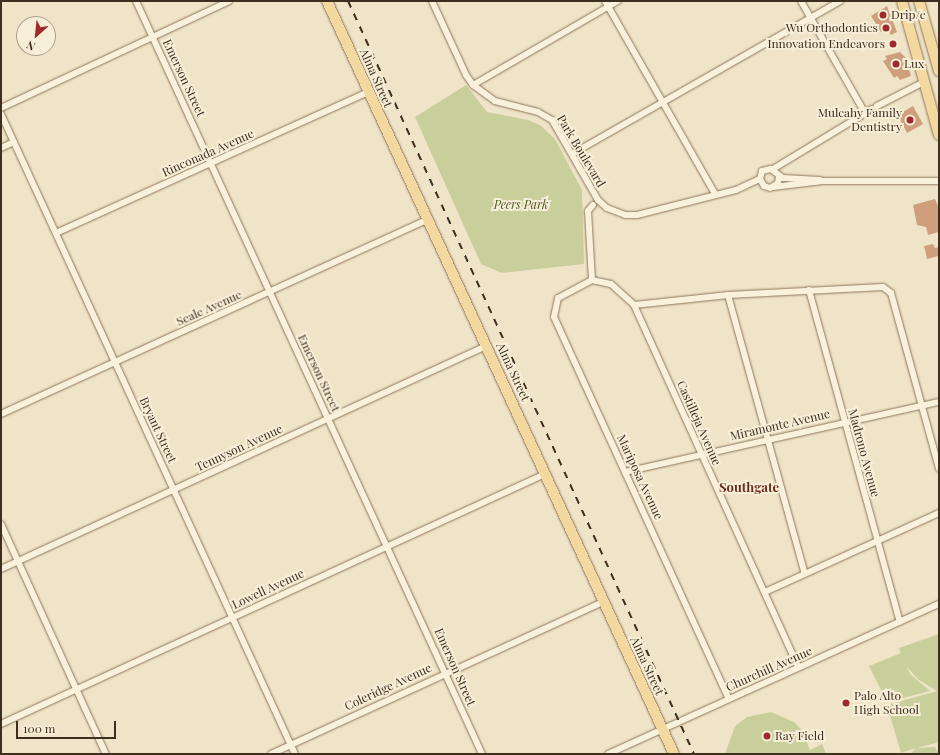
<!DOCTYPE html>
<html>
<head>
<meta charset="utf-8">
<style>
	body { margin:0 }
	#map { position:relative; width:940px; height:755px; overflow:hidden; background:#f0e4c8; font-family:"Playfair Display",serif }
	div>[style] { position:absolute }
	.green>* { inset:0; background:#c9cf9b }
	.building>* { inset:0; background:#cf9f7d }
	.roads { filter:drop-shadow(0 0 1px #8d765c) drop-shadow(0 0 1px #8d765c) }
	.street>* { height:6px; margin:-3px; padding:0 3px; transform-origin:3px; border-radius:3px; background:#faf1dc }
	.primary>* { height:10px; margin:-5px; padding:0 5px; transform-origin:5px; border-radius:5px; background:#f3d9a0 }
	.rail>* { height:2px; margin-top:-1px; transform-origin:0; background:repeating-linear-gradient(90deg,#3d2e20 0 7px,transparent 0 14px) }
	.dots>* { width:11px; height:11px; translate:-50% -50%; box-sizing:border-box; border:2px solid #f7eed8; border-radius:50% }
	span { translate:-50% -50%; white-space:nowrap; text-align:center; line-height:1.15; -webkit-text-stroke:4px #f7eed8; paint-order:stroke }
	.poi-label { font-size:12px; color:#3d2e20 }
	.left { translate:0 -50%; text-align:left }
	.right { translate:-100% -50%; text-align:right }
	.street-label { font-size:12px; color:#3d2e20 }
	.park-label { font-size:12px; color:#4d5a26; font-style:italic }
	.neighbourhood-label { font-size:13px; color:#6b2e1e; font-weight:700 }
	.frame { position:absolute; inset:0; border:2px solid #3d2e20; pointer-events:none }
	.north { position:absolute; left:16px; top:16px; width:40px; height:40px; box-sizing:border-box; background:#f7eed8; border:1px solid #ada18e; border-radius:50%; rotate:207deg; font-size:11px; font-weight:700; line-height:16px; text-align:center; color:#3d2e20 }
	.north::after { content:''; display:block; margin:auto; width:14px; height:18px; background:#9e2a2b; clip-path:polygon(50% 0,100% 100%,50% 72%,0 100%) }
	.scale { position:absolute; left:16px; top:721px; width:100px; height:18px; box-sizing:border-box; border:2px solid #3d2e20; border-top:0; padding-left:5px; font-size:12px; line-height:14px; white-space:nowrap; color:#3d2e20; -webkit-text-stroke:3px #f7eed8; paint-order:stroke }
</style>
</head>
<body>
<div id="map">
	<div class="green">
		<i style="clip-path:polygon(466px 85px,487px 112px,528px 120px,540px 125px,555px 139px,582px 190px,584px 264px,502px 273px,481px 264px,415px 117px)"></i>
		<i style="clip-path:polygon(939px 634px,939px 742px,917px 748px,935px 747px,939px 754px,910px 754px,916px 748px,901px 753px,887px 705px,937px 691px,919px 680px,907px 667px,910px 674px,930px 691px,887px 702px,869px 666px,901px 653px,899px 648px)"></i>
		<i style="clip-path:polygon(771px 712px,794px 722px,801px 729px,810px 750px,822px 744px,826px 754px,725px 754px,735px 726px,747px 717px)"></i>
	</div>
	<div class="building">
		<i style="clip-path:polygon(887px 6px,897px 32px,891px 35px,887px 28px,881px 32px,871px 16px)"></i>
		<i style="clip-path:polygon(900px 52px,906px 58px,911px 76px,900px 80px,897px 76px,894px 78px,883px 61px,887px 59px,885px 56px)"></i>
		<i style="clip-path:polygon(913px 106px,923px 124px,907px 133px,898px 115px)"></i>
		<i style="clip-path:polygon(935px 199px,939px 208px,939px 232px,928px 235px,926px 227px,917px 225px,913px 205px)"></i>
		<i style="clip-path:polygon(933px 244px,935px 248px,939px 247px,939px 256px,927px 259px,924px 246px)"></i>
	</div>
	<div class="roads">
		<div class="street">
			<i style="left:136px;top:1px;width:829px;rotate:65.32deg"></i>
			<i style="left:432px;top:1px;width:81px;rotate:65.3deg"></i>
			<i style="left:466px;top:75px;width:12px;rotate:55deg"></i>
			<i style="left:473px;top:85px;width:27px;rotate:36deg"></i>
			<i style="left:495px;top:101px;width:44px;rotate:14.3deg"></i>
			<i style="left:538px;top:112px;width:16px;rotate:30deg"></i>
			<i style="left:552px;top:120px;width:92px;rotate:60.1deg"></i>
			<i style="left:598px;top:200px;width:12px;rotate:42deg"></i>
			<i style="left:607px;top:208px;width:19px;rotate:21deg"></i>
			<i style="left:625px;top:215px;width:12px"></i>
			<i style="left:637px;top:215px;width:102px;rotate:-14.2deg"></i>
			<i style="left:736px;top:190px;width:26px;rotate:-25deg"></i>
			<i style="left:605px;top:1px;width:222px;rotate:60.3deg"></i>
			<i style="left:801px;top:1px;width:129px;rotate:60.3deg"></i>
			<i style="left:473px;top:85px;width:168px;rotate:-30.1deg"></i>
			<i style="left:877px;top:106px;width:53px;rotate:-27.1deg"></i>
			<i style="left:1px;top:108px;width:252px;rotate:-25.1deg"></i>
			<i style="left:1px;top:114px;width:704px;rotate:65.33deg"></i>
			<i style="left:1px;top:148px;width:14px;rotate:-25deg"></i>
			<i style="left:572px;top:154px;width:309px;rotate:-29.7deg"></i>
			<i style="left:773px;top:169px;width:116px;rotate:-31.2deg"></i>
			<i style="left:779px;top:176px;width:7px;rotate:98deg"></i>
			<i style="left:778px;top:183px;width:9px;rotate:148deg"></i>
			<i style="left:770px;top:188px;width:6px;rotate:-162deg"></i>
			<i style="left:764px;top:186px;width:8px;rotate:-120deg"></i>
			<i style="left:760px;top:179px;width:8px;rotate:-76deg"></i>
			<i style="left:762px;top:171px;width:9px;rotate:-13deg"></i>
			<i style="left:771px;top:169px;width:15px;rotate:37deg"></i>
			<i style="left:783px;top:178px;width:37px;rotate:3deg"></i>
			<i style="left:773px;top:187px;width:50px;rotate:-6.8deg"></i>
			<i style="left:823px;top:181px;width:116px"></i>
			<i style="left:593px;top:205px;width:8px;rotate:130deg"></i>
			<i style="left:588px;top:211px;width:69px;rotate:86.7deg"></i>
			<i style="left:592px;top:280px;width:19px;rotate:12deg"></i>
			<i style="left:611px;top:284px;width:31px;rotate:42deg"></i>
			<i style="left:634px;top:305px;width:397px;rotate:65.6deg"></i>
			<i style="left:56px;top:233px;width:342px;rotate:-24.3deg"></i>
			<i style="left:592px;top:280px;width:38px;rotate:152deg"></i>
			<i style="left:558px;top:298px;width:19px;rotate:102deg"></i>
			<i style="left:554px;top:317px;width:420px;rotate:65.4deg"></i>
			<i style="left:809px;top:290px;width:344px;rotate:74.7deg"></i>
			<i style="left:728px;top:295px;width:289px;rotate:74.6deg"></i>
			<i style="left:634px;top:305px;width:95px;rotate:-6.1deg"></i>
			<i style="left:728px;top:295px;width:155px;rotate:-3deg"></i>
			<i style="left:883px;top:287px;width:10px;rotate:37deg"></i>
			<i style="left:891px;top:293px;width:182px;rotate:74.7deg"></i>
			<i style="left:1px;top:414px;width:467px;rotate:-24.5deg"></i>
			<i style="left:625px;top:472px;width:322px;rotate:-12.6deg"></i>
			<i style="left:1px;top:524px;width:253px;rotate:65.5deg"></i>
			<i style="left:1px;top:569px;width:534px;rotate:-24.69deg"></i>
			<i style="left:765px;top:592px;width:191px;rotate:-24.4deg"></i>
			<i style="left:1px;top:724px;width:599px;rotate:-24.68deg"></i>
			<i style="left:271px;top:754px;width:365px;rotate:-24.6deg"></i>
			<i style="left:608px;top:754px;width:363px;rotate:-24.4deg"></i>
		</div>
		<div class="primary">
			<i style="left:327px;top:1px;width:829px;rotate:65.26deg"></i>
			<i style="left:902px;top:1px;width:139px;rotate:74.6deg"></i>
			<i style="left:919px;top:1px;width:73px;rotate:74.1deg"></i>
		</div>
	</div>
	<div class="rail">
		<i style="left:348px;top:1px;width:829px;rotate:65.32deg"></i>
	</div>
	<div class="dots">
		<i style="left:883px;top:15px;background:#9e2a2b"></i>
		<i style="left:886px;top:28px;background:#9e2a2b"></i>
		<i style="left:893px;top:44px;background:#9e2a2b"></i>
		<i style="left:896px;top:64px;background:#9e2a2b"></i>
		<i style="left:910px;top:120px;background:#9e2a2b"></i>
		<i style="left:846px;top:703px;background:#9e2a2b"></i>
		<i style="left:767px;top:736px;background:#9e2a2b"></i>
	</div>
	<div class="poi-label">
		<span class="left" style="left:891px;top:15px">Drip/c</span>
		<span class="right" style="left:878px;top:28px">Wu Orthodontics</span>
		<span class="right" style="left:885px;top:44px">Innovation Endeavors</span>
		<span class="left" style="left:904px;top:64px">Lux</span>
		<span class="right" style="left:902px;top:120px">Mulcahy Family<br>Dentistry</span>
		<span class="left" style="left:854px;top:703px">Palo Alto<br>High School</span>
		<span class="left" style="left:775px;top:736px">Ray Field</span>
	</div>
	<div class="street-label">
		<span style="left:184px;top:78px;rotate:65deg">Emerson Street</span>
		<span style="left:376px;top:78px;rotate:66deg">Alma Street</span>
		<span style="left:581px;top:151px;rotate:59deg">Park Boulevard</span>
		<span style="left:208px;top:153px;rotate:-24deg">Rinconada Avenue</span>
		<span style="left:209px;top:308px;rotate:-24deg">Seale Avenue</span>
		<span style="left:513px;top:372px;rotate:65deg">Alma Street</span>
		<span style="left:319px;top:373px;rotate:65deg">Emerson Street</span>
		<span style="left:699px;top:423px;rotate:66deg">Castilleja Avenue</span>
		<span style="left:780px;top:425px;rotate:-13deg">Miramonte Avenue</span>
		<span style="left:158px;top:430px;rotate:65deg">Bryant Street</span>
		<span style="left:239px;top:448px;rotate:-25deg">Tennyson Avenue</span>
		<span style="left:864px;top:453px;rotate:75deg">Madrono Avenue</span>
		<span style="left:640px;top:477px;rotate:65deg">Mariposa Avenue</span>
		<span style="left:268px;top:589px;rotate:-25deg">Lowell Avenue</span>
		<span style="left:647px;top:666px;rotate:65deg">Alma Street</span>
		<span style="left:455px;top:667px;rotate:66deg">Emerson Street</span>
		<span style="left:769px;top:669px;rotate:-24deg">Churchill Avenue</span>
		<span style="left:388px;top:687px;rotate:-25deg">Coleridge Avenue</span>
	</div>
	<div class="park-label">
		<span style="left:521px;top:205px">Peers Park</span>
	</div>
	<div class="neighbourhood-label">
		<span style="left:749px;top:487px">Southgate</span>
	</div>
	<div class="frame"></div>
	<div class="north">N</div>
	<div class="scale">100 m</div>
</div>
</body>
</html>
